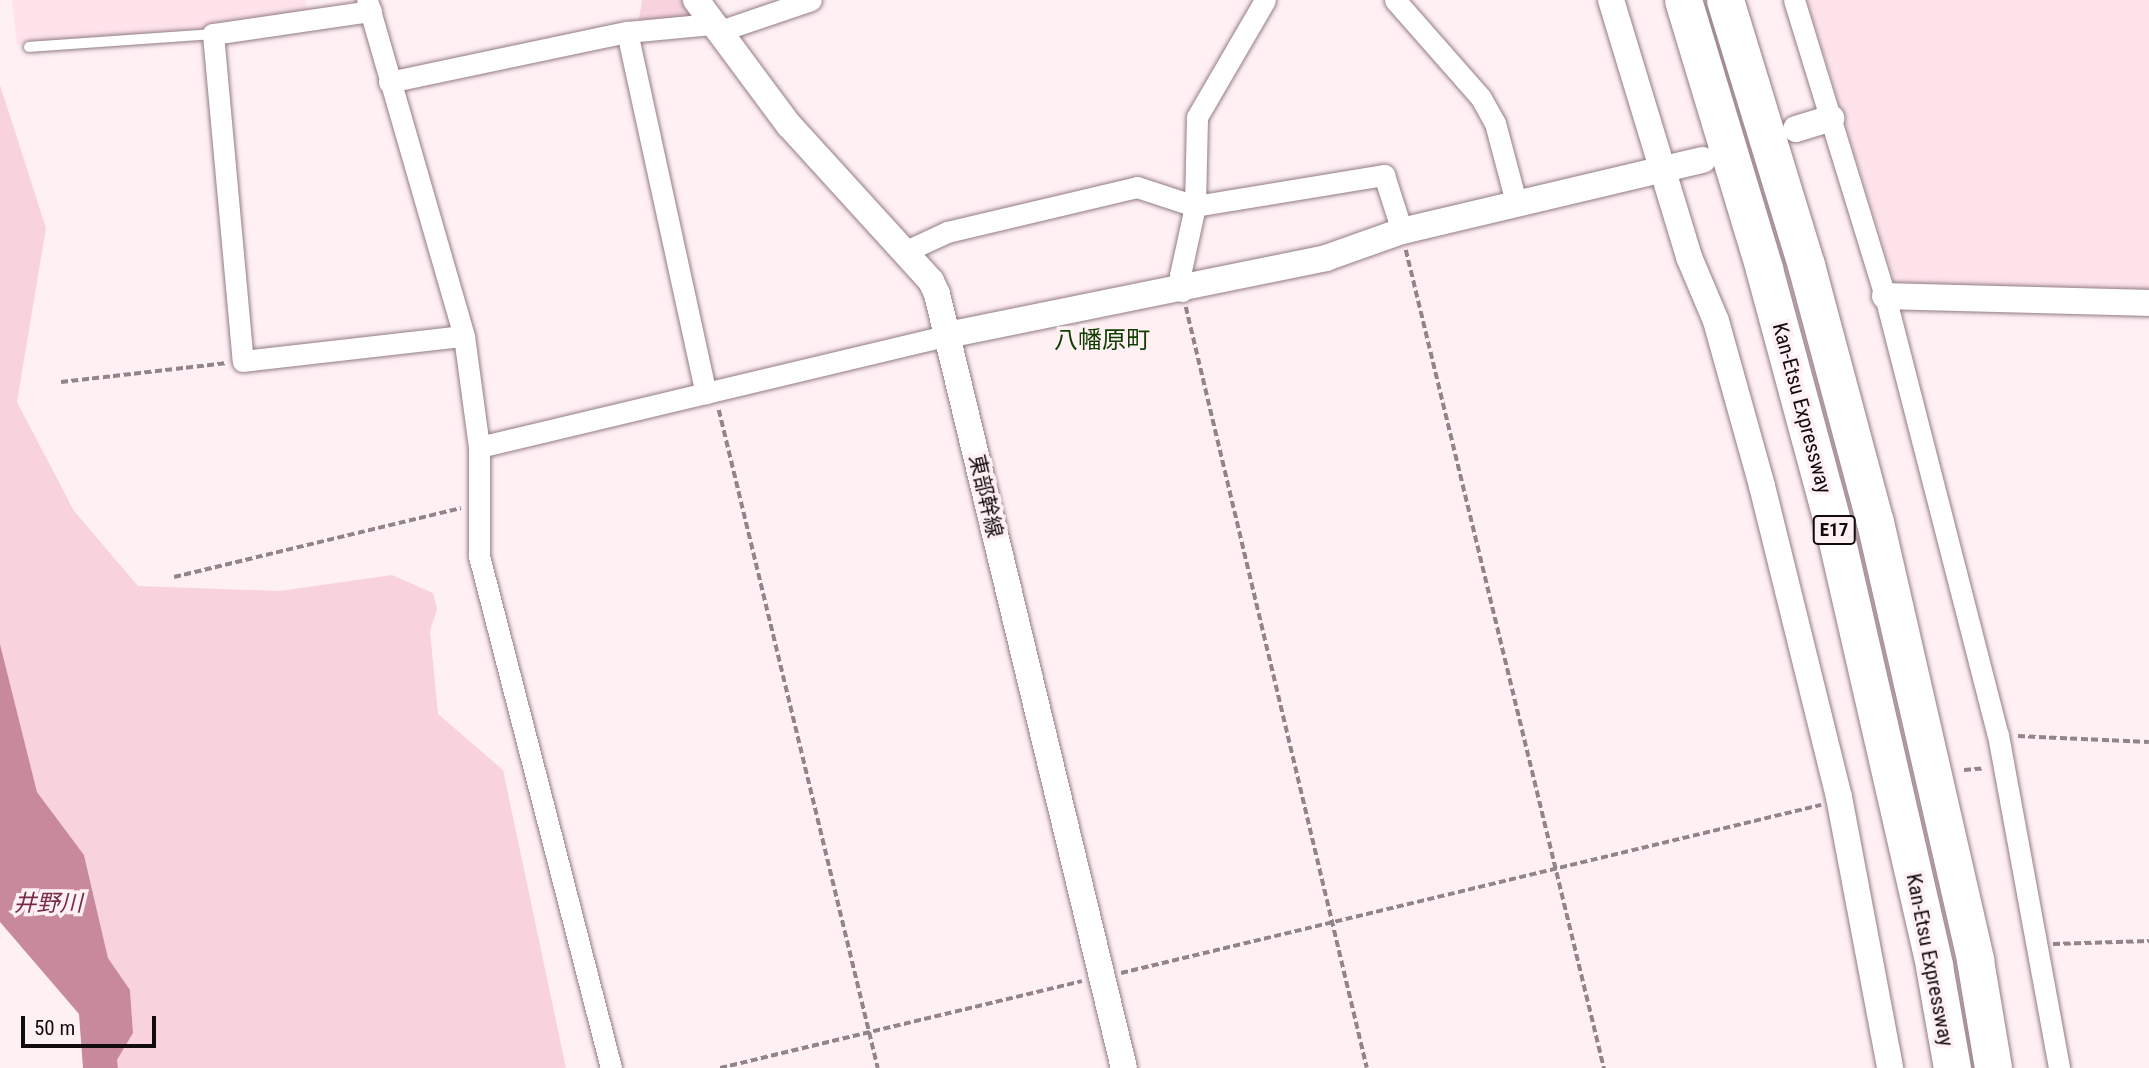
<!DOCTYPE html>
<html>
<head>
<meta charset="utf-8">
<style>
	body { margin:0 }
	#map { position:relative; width:2149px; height:1068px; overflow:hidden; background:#fff0f4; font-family:"Roboto Condensed","Noto Sans JP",sans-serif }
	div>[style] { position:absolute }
	.built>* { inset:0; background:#fee3eb }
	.green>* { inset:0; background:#f8d3de }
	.water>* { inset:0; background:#c8899d }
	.path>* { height:3.5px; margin-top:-1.75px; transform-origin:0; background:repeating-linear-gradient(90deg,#918589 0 7px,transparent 0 10.5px) }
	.roads { filter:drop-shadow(0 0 2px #927c82) drop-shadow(0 0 2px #927c82) }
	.service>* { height:10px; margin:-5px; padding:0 5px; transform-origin:5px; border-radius:5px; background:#fff }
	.minor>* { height:21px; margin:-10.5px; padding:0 10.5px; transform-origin:10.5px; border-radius:10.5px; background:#fff }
	.tertiary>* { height:26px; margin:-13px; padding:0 13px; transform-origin:13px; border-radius:13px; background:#fff }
	.motorway>* { height:37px; margin:-18.5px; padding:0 18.5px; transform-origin:18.5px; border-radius:18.5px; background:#fff }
	span { translate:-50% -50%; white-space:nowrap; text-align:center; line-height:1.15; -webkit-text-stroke:7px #fff0f4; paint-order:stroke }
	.shield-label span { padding:2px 5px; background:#fff0f4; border:2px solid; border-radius:5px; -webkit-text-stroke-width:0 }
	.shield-label { font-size:19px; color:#130c0e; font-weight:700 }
	.street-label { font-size:21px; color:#130c0e }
	.water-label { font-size:23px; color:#762b49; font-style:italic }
	.quarter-label { font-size:24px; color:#103d00 }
	.scale { position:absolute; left:21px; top:1016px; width:135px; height:32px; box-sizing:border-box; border:4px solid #130c0e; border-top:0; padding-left:9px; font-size:21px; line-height:24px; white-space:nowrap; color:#130c0e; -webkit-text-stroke:5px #fff0f4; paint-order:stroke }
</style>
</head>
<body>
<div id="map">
	<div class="built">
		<i style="clip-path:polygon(12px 0,306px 0,307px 12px,190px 31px,17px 45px)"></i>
		<i style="clip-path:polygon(1807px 0,2149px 0,2149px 292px,1895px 283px)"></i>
	</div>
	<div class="green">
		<i style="clip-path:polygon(642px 0,682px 0,695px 21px,638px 25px)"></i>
		<i style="clip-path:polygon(0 85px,46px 228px,17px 402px,74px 511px,138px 586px,280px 591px,392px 575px,433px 593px,437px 609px,430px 631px,438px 714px,503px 770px,566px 1068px,118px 1068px,117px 1060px,133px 1033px,130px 990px,108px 958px,84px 855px,37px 792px,0 644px)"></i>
	</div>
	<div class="water">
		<i style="clip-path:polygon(0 644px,37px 792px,84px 855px,108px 958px,130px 990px,133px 1033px,117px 1060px,118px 1068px,83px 1068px,79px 1014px,0 922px)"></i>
	</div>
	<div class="path">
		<i style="left:1406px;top:250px;width:842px;rotate:76.39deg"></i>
		<i style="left:1186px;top:307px;width:782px;rotate:76.62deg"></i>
		<i style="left:61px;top:382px;width:167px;rotate:-6.5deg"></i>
		<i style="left:719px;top:410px;width:677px;rotate:76.42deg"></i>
		<i style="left:174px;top:577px;width:295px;rotate:-13.5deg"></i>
		<i style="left:2018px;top:736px;width:131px;rotate:2.6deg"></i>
		<i style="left:1964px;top:770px;width:21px;rotate:-5deg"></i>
		<i style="left:2053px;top:944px;width:96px;rotate:-1.8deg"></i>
		<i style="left:1121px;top:973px;width:720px;rotate:-13.5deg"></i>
		<i style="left:720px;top:1068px;width:372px;rotate:-13.5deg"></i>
	</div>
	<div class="roads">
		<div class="service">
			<i style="left:29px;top:47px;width:184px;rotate:-4deg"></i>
		</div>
		<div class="minor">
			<i style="left:367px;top:0;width:350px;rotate:73.9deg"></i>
			<i style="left:464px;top:336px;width:112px;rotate:82.3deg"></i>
			<i style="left:479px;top:447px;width:109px;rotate:90deg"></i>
			<i style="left:479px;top:556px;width:529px;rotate:75.54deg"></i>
			<i style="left:1395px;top:0;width:130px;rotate:48.7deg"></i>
			<i style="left:1481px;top:98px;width:29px;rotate:61deg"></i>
			<i style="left:1495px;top:123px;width:82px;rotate:75.1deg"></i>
			<i style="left:1794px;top:0;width:310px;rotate:72.9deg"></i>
			<i style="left:1885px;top:296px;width:453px;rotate:75.6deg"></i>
			<i style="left:1998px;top:735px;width:339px;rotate:79.6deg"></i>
			<i style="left:371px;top:11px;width:160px;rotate:171.7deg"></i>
			<i style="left:213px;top:34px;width:328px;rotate:84.8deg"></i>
			<i style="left:243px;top:361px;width:222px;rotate:-6.5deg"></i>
			<i style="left:627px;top:32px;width:370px;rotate:77.7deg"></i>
			<i style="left:717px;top:32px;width:99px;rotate:-18.8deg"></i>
			<i style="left:389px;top:82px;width:243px;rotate:-11.9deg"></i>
			<i style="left:627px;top:32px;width:85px;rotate:-5.4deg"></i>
			<i style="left:904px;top:252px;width:47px;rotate:-24.9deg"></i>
			<i style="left:947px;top:232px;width:195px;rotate:-13.3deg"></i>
			<i style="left:1137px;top:187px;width:61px;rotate:18.1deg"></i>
			<i style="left:1195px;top:206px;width:192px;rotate:-9.3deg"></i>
			<i style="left:1384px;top:175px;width:59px;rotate:72.2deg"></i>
			<i style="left:1182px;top:291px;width:16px;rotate:-97deg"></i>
			<i style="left:1180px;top:275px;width:71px;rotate:-77.7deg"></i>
			<i style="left:1195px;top:206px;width:89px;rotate:-88.7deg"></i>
			<i style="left:1197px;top:117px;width:135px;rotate:-59.8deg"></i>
			<i style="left:479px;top:447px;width:482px;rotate:-13.4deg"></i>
		</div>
		<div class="tertiary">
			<i style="left:696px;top:0;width:156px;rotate:53.4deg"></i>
			<i style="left:789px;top:125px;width:211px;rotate:47.7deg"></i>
			<i style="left:931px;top:281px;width:14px;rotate:65deg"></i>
			<i style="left:937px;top:294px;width:796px;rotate:76.42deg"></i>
			<i style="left:1611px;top:0;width:269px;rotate:73.1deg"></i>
			<i style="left:1689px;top:257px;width:69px;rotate:67.1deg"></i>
			<i style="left:1716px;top:321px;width:171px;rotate:74.4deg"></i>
			<i style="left:1762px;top:486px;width:320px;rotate:76.1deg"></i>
			<i style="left:1839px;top:797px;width:276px;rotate:79.3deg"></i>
			<i style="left:1796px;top:129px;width:37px;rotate:-17deg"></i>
			<i style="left:1885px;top:296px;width:264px;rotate:1.5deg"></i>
			<i style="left:948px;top:335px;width:386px;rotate:-11.5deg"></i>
			<i style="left:1326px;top:258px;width:81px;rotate:-19.6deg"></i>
			<i style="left:1402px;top:231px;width:309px;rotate:-13.3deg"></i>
		</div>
		<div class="motorway">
			<i style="left:1683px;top:0;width:281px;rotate:73.2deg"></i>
			<i style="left:1764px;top:269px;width:268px;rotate:74.9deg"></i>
			<i style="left:1834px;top:528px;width:449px;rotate:77.1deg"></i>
			<i style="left:1934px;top:966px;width:104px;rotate:80deg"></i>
			<i style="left:1725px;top:0;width:277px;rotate:73deg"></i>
			<i style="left:1806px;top:265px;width:266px;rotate:75deg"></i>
			<i style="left:1875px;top:522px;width:449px;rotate:77.1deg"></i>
			<i style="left:1975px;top:960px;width:109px;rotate:80.5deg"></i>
		</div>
	</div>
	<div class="shield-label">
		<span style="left:1834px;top:530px">E17</span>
	</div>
	<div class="street-label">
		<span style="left:1802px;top:408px;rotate:75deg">Kan-Etsu Expressway</span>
		<span style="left:986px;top:496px;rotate:77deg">東部幹線</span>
		<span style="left:1930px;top:960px;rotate:79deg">Kan-Etsu Expressway</span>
	</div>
	<div class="water-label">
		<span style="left:48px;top:904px">井野川</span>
	</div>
	<div class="quarter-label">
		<span style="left:1102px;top:341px">八幡原町</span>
	</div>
	<div class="scale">50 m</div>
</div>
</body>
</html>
